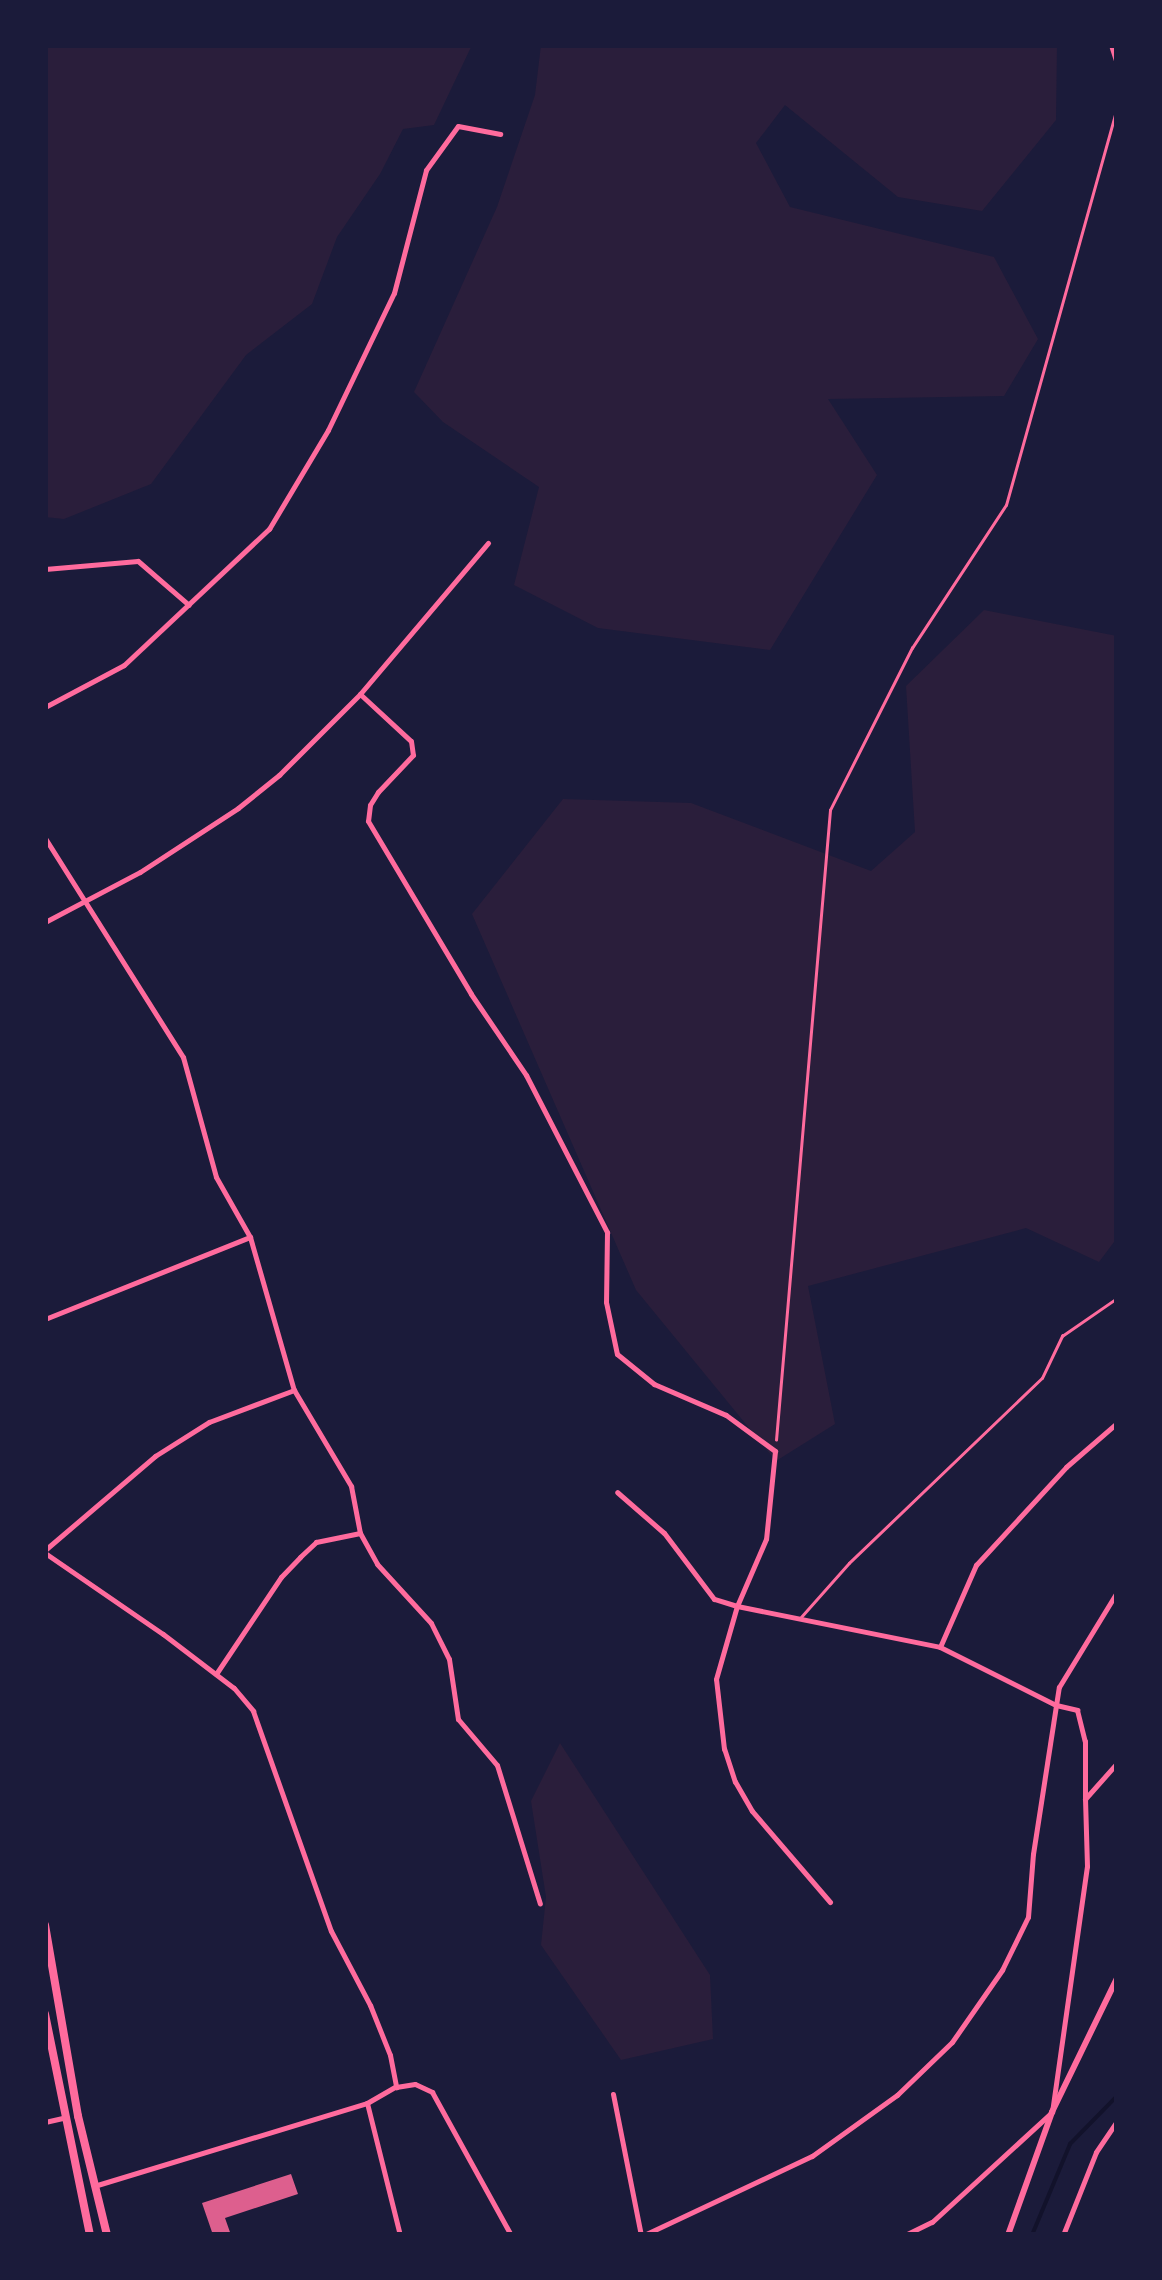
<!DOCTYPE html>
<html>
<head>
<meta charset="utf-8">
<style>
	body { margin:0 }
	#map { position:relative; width:1162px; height:2280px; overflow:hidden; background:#1b1b3a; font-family:"DejaVu Sans",sans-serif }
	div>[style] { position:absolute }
	.green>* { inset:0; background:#2a1e3b }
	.stream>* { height:4px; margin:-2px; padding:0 2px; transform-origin:2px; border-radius:2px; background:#12122b }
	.building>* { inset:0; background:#dd5f8e }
	.path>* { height:2.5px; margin:-1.25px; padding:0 1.25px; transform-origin:1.25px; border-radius:1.25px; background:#ff6b9d }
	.service>* { height:2.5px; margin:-1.25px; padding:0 1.25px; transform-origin:1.25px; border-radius:1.25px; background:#ff6b9d }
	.minor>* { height:5px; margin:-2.5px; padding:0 2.5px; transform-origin:2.5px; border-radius:2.5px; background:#ff6b9d }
	.tertiary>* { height:6px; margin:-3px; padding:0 3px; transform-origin:3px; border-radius:3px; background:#ff6b9d }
	.primary>* { height:8px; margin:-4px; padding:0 4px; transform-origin:4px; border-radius:4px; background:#ff6b9d }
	span { translate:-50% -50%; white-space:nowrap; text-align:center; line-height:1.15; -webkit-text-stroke:8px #1b1b3a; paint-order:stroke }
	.frame { position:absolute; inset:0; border:48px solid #1b1b3a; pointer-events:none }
</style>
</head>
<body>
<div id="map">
	<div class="green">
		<i style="clip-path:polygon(45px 45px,472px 45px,434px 125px,403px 129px,380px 174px,337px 237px,312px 304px,246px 355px,151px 484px,64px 519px,45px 517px)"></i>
		<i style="clip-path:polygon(541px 45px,1057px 45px,1056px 120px,982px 211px,898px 197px,785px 105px,756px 143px,790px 207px,994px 257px,1038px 339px,1004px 396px,828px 399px,877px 475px,770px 650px,598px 628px,514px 585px,539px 487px,443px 422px,414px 392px,497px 207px,535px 95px)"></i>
		<i style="clip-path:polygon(984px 610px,1117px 636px,1117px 1238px,1099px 1262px,1026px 1228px,808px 1286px,835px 1424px,776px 1461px,636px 1290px,472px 914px,563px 799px,691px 803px,871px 871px,915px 832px,906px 686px)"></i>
		<i style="clip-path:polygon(560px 1743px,710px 1975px,713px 2039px,621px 2060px,541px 1945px,546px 1897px,531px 1801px)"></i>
	</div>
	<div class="stream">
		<i style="left:1032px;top:2235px;width:99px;rotate:-67.3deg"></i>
		<i style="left:1070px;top:2144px;width:67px;rotate:-45.6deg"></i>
	</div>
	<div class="building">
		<i style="clip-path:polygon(291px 2174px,298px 2194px,225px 2218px,231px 2235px,213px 2235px,202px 2203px)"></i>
	</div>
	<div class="path">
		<i style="left:776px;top:1440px;width:632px;rotate:-85.1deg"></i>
		<i style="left:830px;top:810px;width:182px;rotate:-63.2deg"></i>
		<i style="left:912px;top:648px;width:171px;rotate:-56.7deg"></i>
		<i style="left:1006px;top:505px;width:413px;rotate:-74.4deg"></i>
	</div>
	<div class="service">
		<i style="left:801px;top:1617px;width:72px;rotate:-48.4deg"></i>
		<i style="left:849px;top:1563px;width:267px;rotate:-43.8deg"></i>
		<i style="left:1042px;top:1378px;width:47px;rotate:-64.5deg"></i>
		<i style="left:1062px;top:1336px;width:67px;rotate:-34.6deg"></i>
	</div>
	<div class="minor">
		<i style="left:1111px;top:45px;width:20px;rotate:72deg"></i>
		<i style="left:45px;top:569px;width:93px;rotate:-4.9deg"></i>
		<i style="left:138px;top:561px;width:67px;rotate:40.8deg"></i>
		<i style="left:360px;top:694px;width:69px;rotate:42.7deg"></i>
		<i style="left:411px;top:741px;width:14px;rotate:82deg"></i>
		<i style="left:413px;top:755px;width:51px;rotate:133.4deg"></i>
		<i style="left:378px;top:792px;width:15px;rotate:122deg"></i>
		<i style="left:370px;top:805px;width:16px;rotate:97deg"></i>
		<i style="left:368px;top:821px;width:201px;rotate:59.2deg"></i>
		<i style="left:471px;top:994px;width:98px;rotate:55.8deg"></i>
		<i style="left:526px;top:1075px;width:177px;rotate:62.7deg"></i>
		<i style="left:607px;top:1232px;width:70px;rotate:90.8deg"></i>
		<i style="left:606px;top:1302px;width:53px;rotate:78.1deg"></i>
		<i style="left:617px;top:1354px;width:48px;rotate:39deg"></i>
		<i style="left:654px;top:1384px;width:78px;rotate:23.3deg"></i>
		<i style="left:726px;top:1415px;width:61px;rotate:36.3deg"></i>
		<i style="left:775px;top:1451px;width:88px;rotate:95.8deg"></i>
		<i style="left:766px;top:1539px;width:73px;rotate:113.4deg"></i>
		<i style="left:737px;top:1606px;width:24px;rotate:-163deg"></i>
		<i style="left:714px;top:1599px;width:83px;rotate:-127.1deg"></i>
		<i style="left:664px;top:1533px;width:62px;rotate:-138.9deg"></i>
		<i style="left:45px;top:707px;width:89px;rotate:-28deg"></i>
		<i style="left:124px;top:665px;width:199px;rotate:-43.2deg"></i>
		<i style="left:269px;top:529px;width:115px;rotate:-59.2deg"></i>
		<i style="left:328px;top:430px;width:152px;rotate:-64.3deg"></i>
		<i style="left:394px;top:293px;width:127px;rotate:-75.4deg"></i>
		<i style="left:426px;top:170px;width:54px;rotate:-54deg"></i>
		<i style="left:458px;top:126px;width:43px;rotate:10.8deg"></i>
		<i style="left:45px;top:838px;width:259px;rotate:57.8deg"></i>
		<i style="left:183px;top:1057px;width:124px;rotate:74.6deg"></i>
		<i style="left:216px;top:1177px;width:69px;rotate:60.5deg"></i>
		<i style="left:250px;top:1237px;width:159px;rotate:74deg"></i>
		<i style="left:294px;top:1390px;width:112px;rotate:59.3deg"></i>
		<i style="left:351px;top:1486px;width:48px;rotate:79.2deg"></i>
		<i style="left:360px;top:1533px;width:35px;rotate:61deg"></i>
		<i style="left:377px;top:1564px;width:80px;rotate:47.5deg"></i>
		<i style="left:431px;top:1623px;width:40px;rotate:63.4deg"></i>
		<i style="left:449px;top:1659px;width:61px;rotate:81.5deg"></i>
		<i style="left:458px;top:1719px;width:60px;rotate:49.7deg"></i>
		<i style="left:497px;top:1765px;width:145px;rotate:72.8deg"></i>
		<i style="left:45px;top:922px;width:107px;rotate:-27.8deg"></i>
		<i style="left:140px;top:872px;width:117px;rotate:-33.1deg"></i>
		<i style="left:238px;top:808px;width:53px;rotate:-38.8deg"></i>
		<i style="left:279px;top:775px;width:115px;rotate:-45deg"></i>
		<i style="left:360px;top:694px;width:198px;rotate:-49.7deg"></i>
		<i style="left:45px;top:1319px;width:221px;rotate:-21.8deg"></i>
		<i style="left:45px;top:1550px;width:145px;rotate:-40.5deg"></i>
		<i style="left:155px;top:1456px;width:64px;rotate:-32.2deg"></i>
		<i style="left:209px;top:1422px;width:91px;rotate:-20.6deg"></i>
		<i style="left:45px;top:1553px;width:143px;rotate:34.5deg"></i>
		<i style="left:163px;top:1634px;width:89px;rotate:37.3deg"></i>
		<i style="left:234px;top:1688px;width:30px;rotate:50deg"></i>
		<i style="left:253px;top:1711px;width:233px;rotate:70.5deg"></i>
		<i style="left:331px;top:1931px;width:84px;rotate:62.2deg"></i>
		<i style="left:370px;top:2005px;width:54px;rotate:68.2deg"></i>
		<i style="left:390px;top:2055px;width:33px;rotate:79deg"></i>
		<i style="left:396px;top:2087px;width:19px;rotate:-9deg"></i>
		<i style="left:415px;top:2084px;width:19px;rotate:25deg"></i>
		<i style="left:432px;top:2092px;width:163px;rotate:61.1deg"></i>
		<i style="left:940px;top:1647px;width:90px;rotate:-66.3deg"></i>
		<i style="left:976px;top:1565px;width:133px;rotate:-47.4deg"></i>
		<i style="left:1066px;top:1467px;width:67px;rotate:-40.8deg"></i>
		<i style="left:216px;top:1674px;width:117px;rotate:-56.2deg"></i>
		<i style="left:281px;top:1577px;width:28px;rotate:-46deg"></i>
		<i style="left:300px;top:1557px;width:22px;rotate:-43deg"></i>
		<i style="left:316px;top:1542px;width:45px;rotate:-11.6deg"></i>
		<i style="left:830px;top:1902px;width:120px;rotate:-130.6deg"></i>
		<i style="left:752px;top:1811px;width:34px;rotate:-120deg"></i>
		<i style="left:735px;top:1782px;width:35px;rotate:-108deg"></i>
		<i style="left:724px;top:1749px;width:70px;rotate:-96.5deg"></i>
		<i style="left:716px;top:1679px;width:76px;rotate:-74deg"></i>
		<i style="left:737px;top:1606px;width:207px;rotate:11.4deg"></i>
		<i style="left:940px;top:1647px;width:130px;rotate:26.6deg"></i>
		<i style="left:1056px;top:1705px;width:22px;rotate:13deg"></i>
		<i style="left:1077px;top:1710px;width:32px;rotate:76deg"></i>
		<i style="left:1085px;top:1741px;width:58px;rotate:90deg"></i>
		<i style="left:613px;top:2094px;width:144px;rotate:78.8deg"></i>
		<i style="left:367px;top:2103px;width:136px;rotate:76deg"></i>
		<i style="left:45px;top:2122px;width:18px;rotate:-13deg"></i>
		<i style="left:94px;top:2186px;width:285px;rotate:-16.9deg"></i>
		<i style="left:367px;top:2103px;width:32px;rotate:-30deg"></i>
		<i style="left:644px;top:2235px;width:186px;rotate:-25.2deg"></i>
		<i style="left:812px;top:2156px;width:105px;rotate:-35.7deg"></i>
		<i style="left:897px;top:2095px;width:76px;rotate:-43.9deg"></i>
		<i style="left:952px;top:2042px;width:88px;rotate:-55.2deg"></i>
		<i style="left:1002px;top:1970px;width:59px;rotate:-63.9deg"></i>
		<i style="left:1028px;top:1917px;width:63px;rotate:-85.5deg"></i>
		<i style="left:1033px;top:1854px;width:169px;rotate:-81.2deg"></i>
		<i style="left:1059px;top:1687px;width:111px;rotate:-58.6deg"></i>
		<i style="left:905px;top:2235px;width:30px;rotate:-26deg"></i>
		<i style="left:932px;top:2222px;width:163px;rotate:-42.5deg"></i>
		<i style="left:1052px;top:2112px;width:248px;rotate:-81.9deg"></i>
		<i style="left:1087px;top:1866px;width:67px;rotate:-91.7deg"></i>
		<i style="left:1085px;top:1799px;width:48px;rotate:-48.4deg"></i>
		<i style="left:1063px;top:2235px;width:89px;rotate:-68.3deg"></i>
		<i style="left:1096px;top:2152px;width:37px;rotate:-56deg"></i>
	</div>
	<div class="tertiary">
		<i style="left:1008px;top:2235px;width:131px;rotate:-70.3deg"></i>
		<i style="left:1052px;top:2112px;width:149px;rotate:-64.1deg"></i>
	</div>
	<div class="primary">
		<i style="left:45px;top:1925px;width:194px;rotate:80.2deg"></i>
		<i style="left:78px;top:2116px;width:122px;rotate:76.3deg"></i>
		<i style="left:45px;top:2014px;width:226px;rotate:78.5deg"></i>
	</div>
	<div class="frame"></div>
</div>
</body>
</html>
